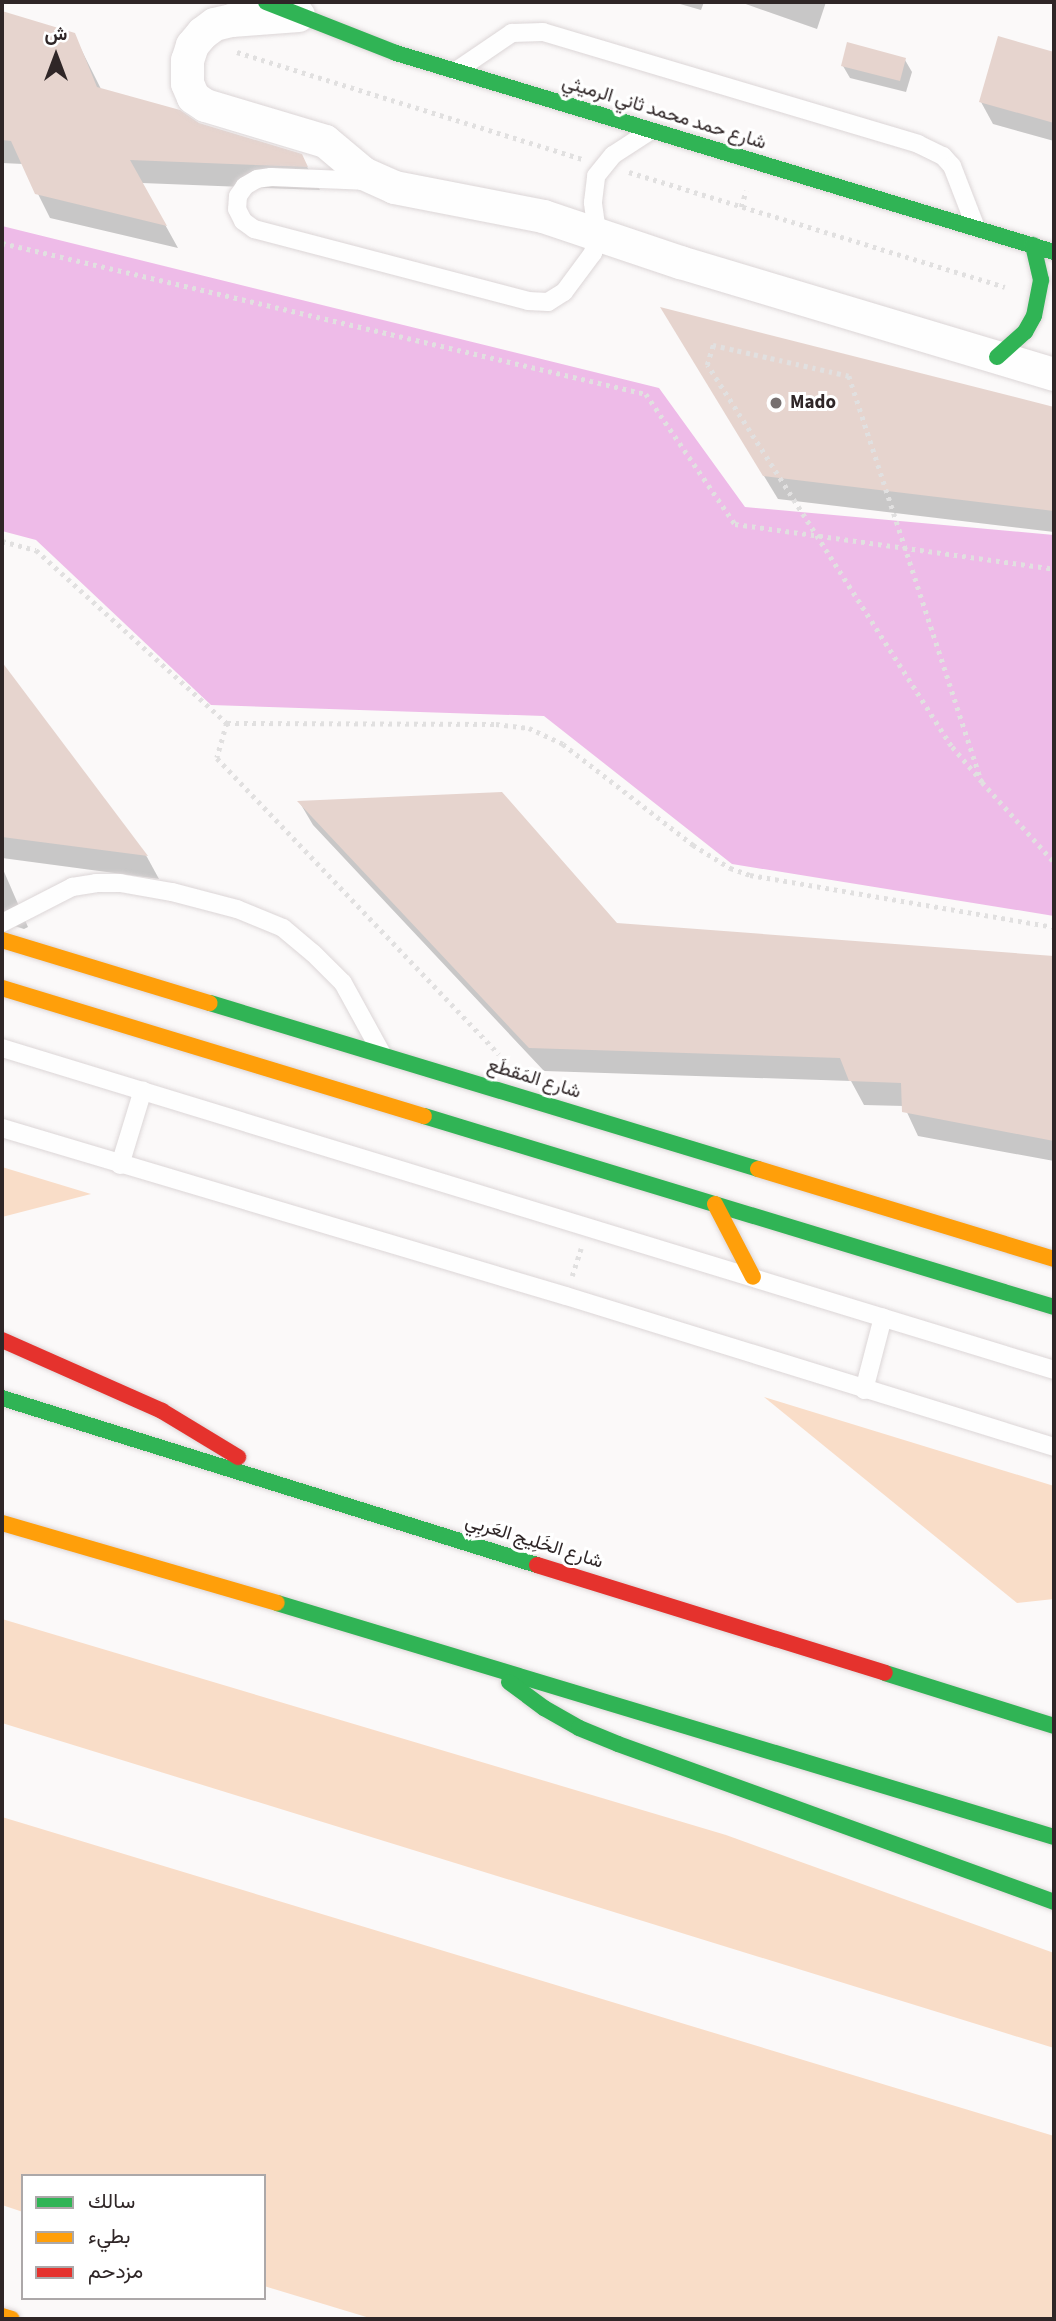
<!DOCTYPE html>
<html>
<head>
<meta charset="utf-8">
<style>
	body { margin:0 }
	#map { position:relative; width:1056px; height:2321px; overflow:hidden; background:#fbf9f9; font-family:"Source Sans 3",Vazirmatn,sans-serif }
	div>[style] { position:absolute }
	.green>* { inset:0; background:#f9ddc8 }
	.water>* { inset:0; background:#eebbe8 }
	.shadow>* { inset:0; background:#0003 }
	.building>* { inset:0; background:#e6d4ce }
	.path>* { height:4.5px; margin-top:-2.25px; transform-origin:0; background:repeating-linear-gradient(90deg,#e1e0e0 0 3.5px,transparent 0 8.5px) }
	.roads { filter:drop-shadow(0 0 2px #dcd6d7) drop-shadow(0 0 2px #dcd6d7) }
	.lane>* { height:18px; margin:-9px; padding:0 9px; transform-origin:9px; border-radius:9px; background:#fefefe }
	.street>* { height:33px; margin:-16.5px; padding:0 16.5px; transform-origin:16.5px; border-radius:16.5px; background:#fefefe }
	.fast>* { height:16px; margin:-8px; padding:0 8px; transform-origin:8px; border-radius:8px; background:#30b455 }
	.slow>* { height:16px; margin:-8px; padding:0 8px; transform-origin:8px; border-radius:8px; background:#ff9f0a }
	.jam>* { height:16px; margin:-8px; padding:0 8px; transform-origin:8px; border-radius:8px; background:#e5322d }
	.path-bridge>* { height:4.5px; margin-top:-2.25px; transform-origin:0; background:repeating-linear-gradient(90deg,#e1e0e0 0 3.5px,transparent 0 8.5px) }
	.dots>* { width:19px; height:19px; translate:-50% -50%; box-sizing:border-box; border:4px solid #fff; border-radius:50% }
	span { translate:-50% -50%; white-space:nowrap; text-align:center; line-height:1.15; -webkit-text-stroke:6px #fff; paint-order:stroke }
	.street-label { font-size:19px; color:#2f2627 }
	.poi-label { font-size:19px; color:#2f2627; font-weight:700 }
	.left { translate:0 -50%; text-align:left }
	.frame { position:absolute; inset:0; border:4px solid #2f2627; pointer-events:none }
	.legend { position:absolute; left:21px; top:2174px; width:245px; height:126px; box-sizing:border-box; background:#fff; border:2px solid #aca8a9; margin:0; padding:9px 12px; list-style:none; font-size:21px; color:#2f2627 }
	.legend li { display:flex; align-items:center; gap:14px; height:35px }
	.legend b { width:35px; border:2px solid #aca8a9 }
	.north { position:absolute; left:21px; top:21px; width:70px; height:70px; -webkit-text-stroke:5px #fff; paint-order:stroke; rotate:0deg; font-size:19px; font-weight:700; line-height:28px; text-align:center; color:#2f2627 }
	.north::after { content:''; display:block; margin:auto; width:24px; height:32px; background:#2f2627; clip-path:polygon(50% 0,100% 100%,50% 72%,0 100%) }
</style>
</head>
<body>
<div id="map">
	<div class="green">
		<i style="clip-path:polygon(2px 1167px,91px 1194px,2px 1217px)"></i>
		<i style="clip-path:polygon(764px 1397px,1054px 1486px,1054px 1599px,1017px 1603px)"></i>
		<i style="clip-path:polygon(2px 1619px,726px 1835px,1054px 1953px,1054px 2048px,2px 1723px)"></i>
		<i style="clip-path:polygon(2px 1817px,1054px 2136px,1054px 2319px,373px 2319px,264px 2286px,264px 2176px,23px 2176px,23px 2212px,2px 2205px)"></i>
	</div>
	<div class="water">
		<i style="clip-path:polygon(2px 226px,659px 388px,745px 507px,1054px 535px,1054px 916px,732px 864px,544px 716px,211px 705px,36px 540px,2px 531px)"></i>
	</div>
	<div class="shadow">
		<i style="clip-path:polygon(673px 2px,704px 2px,701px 10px)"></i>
		<i style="clip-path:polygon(740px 2px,826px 2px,817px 29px)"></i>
		<i style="clip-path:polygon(2px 13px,74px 35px,101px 89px,199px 125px,301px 156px,320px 190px,142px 183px,178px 248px,50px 218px,23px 164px,2px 163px)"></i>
		<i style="clip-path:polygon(999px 38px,1054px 54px,1054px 141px,993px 124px,981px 102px)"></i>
		<i style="clip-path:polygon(905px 60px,912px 72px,906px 92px,850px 78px,843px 66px)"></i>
		<i style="clip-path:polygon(663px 310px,1054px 409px,1054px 532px,778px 499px)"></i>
		<i style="clip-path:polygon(2px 665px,147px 857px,159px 879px,2px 858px)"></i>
		<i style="clip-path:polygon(300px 803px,616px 924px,1054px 957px,1054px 1161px,918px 1136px,904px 1106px,864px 1105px,851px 1081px,544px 1071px,313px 825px)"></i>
		<i style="clip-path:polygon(2px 867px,28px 927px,24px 929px,2px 922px)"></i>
	</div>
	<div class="building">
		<i style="clip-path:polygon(2px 11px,75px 33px,97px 87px,180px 110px,199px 123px,302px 154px,308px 167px,130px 160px,167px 226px,35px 194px,11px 141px,2px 140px)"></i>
		<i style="clip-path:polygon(998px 36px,1054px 52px,1054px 123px,979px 102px)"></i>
		<i style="clip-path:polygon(847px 42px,906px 58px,900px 81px,841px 66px)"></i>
		<i style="clip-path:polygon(660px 307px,1054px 407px,1054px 511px,763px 476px)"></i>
		<i style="clip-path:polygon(2px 662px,148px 856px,2px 837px)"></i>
		<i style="clip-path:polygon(502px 792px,617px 923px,1054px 956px,1054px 1141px,902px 1112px,901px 1083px,849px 1081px,840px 1058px,529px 1048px,297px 801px)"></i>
	</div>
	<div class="path">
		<i style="left:237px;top:52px;width:362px;rotate:17.2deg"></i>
		<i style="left:629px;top:172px;width:393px;rotate:17deg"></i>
		<i style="left:741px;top:207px;width:17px;rotate:-73deg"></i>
		<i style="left:2px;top:243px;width:661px;rotate:13.2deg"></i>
		<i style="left:646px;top:394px;width:158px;rotate:55.6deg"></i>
		<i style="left:735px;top:524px;width:322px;rotate:8deg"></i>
		<i style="left:2px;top:541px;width:35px;rotate:15deg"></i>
		<i style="left:36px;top:550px;width:258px;rotate:42.2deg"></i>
		<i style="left:227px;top:723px;width:36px;rotate:106deg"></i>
		<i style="left:217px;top:758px;width:409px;rotate:46.4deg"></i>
		<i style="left:227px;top:723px;width:269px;rotate:0.2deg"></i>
		<i style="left:496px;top:724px;width:33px;rotate:7deg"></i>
		<i style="left:529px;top:728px;width:38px;rotate:25deg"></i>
		<i style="left:563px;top:744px;width:165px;rotate:37.8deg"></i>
		<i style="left:693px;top:845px;width:44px;rotate:31.9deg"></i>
		<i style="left:730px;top:868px;width:21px;rotate:19deg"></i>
		<i style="left:750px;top:875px;width:308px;rotate:9.7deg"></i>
		<i style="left:982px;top:782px;width:108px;rotate:48deg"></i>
		<i style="left:572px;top:1276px;width:29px;rotate:-72deg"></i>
	</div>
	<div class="roads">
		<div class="lane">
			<i style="left:456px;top:71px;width:68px;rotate:-34.2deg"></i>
			<i style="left:512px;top:33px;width:31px;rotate:-2deg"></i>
			<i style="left:543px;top:32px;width:391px;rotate:16.6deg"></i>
			<i style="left:918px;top:144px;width:28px;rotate:26deg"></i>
			<i style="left:943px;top:156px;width:13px;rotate:48deg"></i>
			<i style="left:952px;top:166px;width:66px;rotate:68.8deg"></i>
			<i style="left:370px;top:181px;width:99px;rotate:-177.7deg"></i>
			<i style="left:271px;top:177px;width:14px;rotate:172deg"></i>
			<i style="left:257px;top:179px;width:14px;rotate:150deg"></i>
			<i style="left:245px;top:186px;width:12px;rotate:125deg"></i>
			<i style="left:238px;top:196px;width:13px;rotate:94deg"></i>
			<i style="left:237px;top:209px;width:13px;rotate:63deg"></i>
			<i style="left:243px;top:221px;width:14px;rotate:36deg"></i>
			<i style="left:254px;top:229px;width:283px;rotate:14.7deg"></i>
			<i style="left:528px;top:301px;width:20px;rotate:3deg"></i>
			<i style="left:548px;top:302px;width:19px;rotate:-32deg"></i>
			<i style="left:564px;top:292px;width:49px;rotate:-53.4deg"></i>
			<i style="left:593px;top:253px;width:21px;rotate:-79deg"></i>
			<i style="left:597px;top:232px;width:30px;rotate:-98deg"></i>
			<i style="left:593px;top:202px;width:26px;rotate:-83deg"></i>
			<i style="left:596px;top:176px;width:27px;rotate:-51deg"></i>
			<i style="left:613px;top:155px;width:40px;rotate:-32.9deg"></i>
			<i style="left:2px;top:923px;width:79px;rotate:-27.2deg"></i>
			<i style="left:72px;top:887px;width:24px;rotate:-9deg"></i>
			<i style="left:96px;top:883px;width:24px"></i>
			<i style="left:120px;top:883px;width:53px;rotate:9.8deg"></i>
			<i style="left:172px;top:892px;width:67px;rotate:14.7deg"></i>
			<i style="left:237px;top:909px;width:50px;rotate:22.4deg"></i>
			<i style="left:283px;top:928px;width:39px;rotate:40deg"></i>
			<i style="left:313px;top:953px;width:42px;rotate:45deg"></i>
			<i style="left:343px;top:983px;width:79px;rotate:61.2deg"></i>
			<i style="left:2px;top:1048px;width:1100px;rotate:17.02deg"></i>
			<i style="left:2px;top:1128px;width:588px;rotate:16.59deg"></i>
			<i style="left:566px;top:1296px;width:511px;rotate:17.19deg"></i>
			<i style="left:120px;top:1165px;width:78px;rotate:-73deg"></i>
			<i style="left:864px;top:1390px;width:75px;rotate:-75.4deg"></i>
		</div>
		<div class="street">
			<i style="left:298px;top:15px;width:67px;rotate:175.7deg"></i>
			<i style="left:231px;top:20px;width:17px;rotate:167deg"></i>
			<i style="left:214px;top:24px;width:15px;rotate:143deg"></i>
			<i style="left:202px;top:33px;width:16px;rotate:130deg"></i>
			<i style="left:192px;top:45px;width:16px;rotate:108deg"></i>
			<i style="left:187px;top:60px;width:23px;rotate:90deg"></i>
			<i style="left:187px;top:83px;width:15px;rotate:67deg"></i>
			<i style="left:193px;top:97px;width:14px;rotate:34deg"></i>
			<i style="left:205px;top:105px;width:125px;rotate:16.7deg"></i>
			<i style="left:325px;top:141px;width:50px;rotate:40.1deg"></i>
			<i style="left:363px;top:173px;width:34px;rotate:24deg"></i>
			<i style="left:394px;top:187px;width:152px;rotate:11deg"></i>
			<i style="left:543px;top:216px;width:145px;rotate:18.6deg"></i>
			<i style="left:680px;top:262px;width:390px;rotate:16.7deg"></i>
		</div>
		<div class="fast">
			<i style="left:266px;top:2px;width:140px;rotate:21.4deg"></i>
			<i style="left:396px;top:53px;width:687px;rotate:16.83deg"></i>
			<i style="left:997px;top:357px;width:38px;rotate:-42deg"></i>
			<i style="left:1025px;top:332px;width:18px;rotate:-61deg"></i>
			<i style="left:1034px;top:316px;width:37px;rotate:-79deg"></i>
			<i style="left:1041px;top:280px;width:36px;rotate:-103deg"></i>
			<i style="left:210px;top:1003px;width:573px;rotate:16.85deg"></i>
			<i style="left:424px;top:1116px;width:658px;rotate:16.87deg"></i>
			<i style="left:2px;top:1398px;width:560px;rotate:17.34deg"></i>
			<i style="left:277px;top:1603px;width:811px;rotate:16.76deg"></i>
			<i style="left:885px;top:1673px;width:177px;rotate:17.4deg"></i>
			<i style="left:509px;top:1682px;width:44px;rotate:36.6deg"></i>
			<i style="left:544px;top:1708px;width:40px;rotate:29.7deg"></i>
			<i style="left:579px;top:1728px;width:42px;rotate:22.3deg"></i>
			<i style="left:618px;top:1744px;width:464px;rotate:19.9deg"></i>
		</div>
		<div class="slow">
			<i style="left:2px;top:940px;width:217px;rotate:16.9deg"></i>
			<i style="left:2px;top:988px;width:441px;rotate:16.9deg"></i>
			<i style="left:758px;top:1169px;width:309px;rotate:16.9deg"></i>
			<i style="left:715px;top:1204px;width:82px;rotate:62.5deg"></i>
			<i style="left:2px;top:1523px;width:286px;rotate:16.2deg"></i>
			<i style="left:2px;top:2316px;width:10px;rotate:17deg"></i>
		</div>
		<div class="jam">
			<i style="left:2px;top:1340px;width:175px;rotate:23.9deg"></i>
			<i style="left:162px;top:1411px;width:89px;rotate:31.2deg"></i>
			<i style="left:537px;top:1565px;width:364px;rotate:17.2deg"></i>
		</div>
	</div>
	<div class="path-bridge">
		<i style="left:713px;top:345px;width:139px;rotate:12.8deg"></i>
		<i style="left:849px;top:376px;width:427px;rotate:71.9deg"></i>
		<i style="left:982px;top:782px;width:48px;rotate:-130.7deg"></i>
		<i style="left:951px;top:746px;width:452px;rotate:-122.6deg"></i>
		<i style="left:707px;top:365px;width:21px;rotate:-73deg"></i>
	</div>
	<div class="dots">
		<i style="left:776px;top:403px;background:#767070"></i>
	</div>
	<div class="street-label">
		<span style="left:664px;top:113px;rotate:17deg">شارع حمد محمد ثاني الرميثي</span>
		<span style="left:534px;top:1079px;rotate:17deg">شارع المَقطَع</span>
		<span style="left:534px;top:1542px;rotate:17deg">شارع الخَلِيج العَربِي</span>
	</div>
	<div class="poi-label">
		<span class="left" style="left:790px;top:403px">Mado</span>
	</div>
	<div class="frame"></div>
	<ul class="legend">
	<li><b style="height:9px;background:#30b455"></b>سالك</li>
	<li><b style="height:9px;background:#ff9f0a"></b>بطيء</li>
	<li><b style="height:9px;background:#e5322d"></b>مزدحم</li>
	</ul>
	<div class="north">ش</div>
</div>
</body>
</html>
